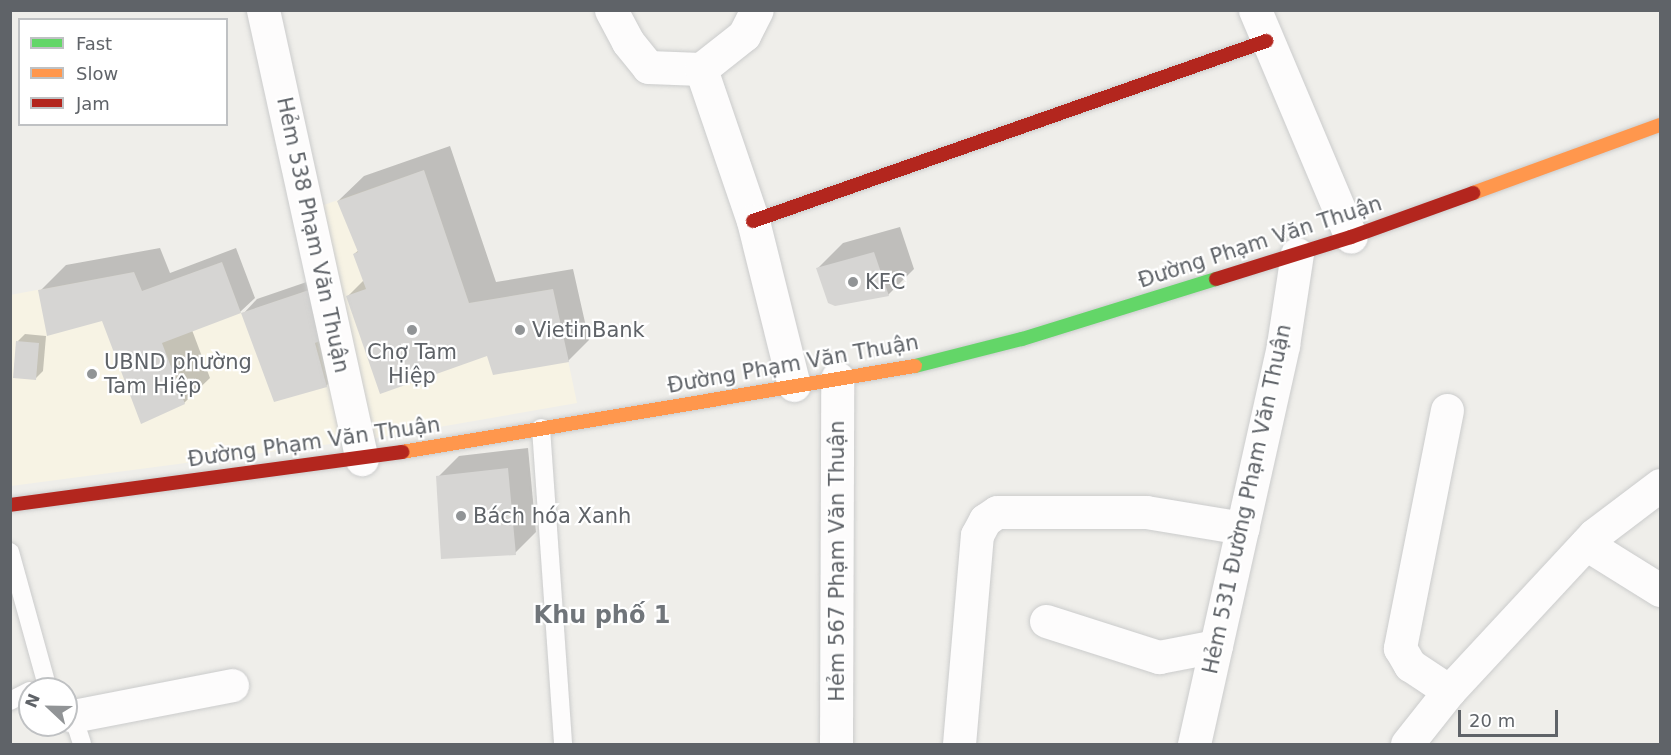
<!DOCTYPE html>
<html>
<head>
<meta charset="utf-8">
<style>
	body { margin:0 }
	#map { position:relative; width:1671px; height:755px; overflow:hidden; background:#efeeea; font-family:"DejaVu Sans",sans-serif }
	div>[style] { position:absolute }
	.commercial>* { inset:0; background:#f7f3e4 }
	.shadow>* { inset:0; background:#0003 }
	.building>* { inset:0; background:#d6d5d3 }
	.roads { filter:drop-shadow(0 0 2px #cbcccc) drop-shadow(0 0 2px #cbcccc) }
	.lane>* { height:18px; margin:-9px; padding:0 9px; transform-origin:9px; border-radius:9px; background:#fdfcfc }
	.street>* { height:33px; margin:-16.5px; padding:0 16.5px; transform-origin:16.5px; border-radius:16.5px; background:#fdfcfc }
	.fast>* { height:14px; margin:-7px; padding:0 7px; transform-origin:7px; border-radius:7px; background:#63d668 }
	.slow>* { height:14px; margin:-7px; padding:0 7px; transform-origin:7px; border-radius:7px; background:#ff974d }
	.jam>* { height:14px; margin:-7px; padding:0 7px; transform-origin:7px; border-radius:7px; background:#b3261e }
	.dots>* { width:16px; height:16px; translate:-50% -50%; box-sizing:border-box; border:3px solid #fff; border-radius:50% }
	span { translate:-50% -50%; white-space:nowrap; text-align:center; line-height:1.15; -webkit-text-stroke:4.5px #fff; paint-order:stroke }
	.street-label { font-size:21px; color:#5f6368 }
	.poi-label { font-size:21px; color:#5f6368 }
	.left { translate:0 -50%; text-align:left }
	.quarter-label { font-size:24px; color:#70757a; font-weight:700 }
	.frame { position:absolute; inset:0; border:12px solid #5f6368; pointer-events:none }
	.legend { position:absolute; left:18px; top:18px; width:210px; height:108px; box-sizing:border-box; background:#fff; border:2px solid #bfc1c3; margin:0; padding:8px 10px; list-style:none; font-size:18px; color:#5f6368 }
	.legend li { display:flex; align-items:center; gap:12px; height:30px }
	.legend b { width:30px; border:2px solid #bfc1c3 }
	.north { position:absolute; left:18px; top:677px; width:60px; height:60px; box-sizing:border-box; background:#fff; border:2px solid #bfc1c3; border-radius:50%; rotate:292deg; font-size:16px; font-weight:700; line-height:24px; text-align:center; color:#5f6368 }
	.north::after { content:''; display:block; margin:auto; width:21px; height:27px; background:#919496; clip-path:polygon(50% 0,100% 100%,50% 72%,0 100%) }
	.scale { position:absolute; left:1458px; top:710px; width:100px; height:27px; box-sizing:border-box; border:3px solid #5f6368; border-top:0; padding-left:8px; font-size:18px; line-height:21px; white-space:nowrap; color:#5f6368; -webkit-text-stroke:4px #fff; paint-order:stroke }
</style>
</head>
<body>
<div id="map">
	<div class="commercial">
		<i style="clip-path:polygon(424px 170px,469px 303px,553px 289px,577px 403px,370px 439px,318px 207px)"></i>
		<i style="clip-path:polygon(222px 262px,241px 313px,312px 289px,346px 442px,11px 486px,10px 295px,134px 272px,142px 291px)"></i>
	</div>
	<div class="shadow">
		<i style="clip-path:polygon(450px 146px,496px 282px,573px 269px,589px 340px,568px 361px,487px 353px,348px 296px,364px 280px,354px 254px,359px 250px,338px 201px,364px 176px)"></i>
		<i style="clip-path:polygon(900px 227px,914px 269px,888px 295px,818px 268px,843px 243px)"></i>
		<i style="clip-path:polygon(160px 248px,170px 273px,236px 248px,255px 298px,240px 312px,192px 330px,210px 378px,184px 403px,103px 319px,40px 291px,66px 265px)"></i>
		<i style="clip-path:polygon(327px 275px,341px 371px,326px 386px,243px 314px,257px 299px)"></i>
		<i style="clip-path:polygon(25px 334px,46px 336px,43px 371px,36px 378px,18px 341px)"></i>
		<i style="clip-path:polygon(528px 448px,536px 532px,515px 553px,438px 477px,459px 456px)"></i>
	</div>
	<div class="building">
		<i style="clip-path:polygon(424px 170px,469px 303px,553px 289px,569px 362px,493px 375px,487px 356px,380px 394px,346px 296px,366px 289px,353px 254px,358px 252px,337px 201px)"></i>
		<i style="clip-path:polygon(874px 252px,889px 296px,835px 306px,828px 303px,816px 268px)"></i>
		<i style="clip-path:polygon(222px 262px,241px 313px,162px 343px,185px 404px,141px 424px,102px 321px,47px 336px,38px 290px,134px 272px,142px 291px)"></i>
		<i style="clip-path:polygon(312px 289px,324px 339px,315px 343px,327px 387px,274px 402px,241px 313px)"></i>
		<i style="clip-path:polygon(16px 341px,39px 343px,36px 380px,13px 378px)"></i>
		<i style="clip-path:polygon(508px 468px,516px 555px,441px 559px,436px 476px)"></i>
	</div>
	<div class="roads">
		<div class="lane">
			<i style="left:541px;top:428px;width:317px;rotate:86deg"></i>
			<i style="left:10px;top:552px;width:142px;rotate:74.5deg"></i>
			<i style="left:10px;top:701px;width:22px;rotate:-27deg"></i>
			<i style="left:67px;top:712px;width:7px;rotate:34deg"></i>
			<i style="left:73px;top:716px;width:29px;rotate:72deg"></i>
		</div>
		<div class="street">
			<i style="left:263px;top:10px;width:460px;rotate:77.6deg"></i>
			<i style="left:611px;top:10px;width:36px;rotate:62deg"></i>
			<i style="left:628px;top:42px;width:32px;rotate:51deg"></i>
			<i style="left:648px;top:67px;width:53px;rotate:2.2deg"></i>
			<i style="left:701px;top:69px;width:161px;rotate:71.1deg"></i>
			<i style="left:753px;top:221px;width:169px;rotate:76deg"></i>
			<i style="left:1255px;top:10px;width:246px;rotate:67.1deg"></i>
			<i style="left:701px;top:69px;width:55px;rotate:-38.3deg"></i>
			<i style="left:744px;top:35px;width:28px;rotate:-63deg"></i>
			<i style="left:1447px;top:410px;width:243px;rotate:101.2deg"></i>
			<i style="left:1400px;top:648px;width:20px;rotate:60deg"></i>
			<i style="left:1410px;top:665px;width:47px;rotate:33.7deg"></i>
			<i style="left:1586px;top:544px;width:87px;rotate:31.9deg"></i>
			<i style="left:1046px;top:621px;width:119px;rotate:17.7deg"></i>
			<i style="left:1159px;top:657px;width:58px;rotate:-10.9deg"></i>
			<i style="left:73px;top:716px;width:162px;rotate:-11deg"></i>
			<i style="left:836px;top:744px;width:366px;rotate:-89.8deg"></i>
			<i style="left:959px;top:744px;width:210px;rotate:-85.1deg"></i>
			<i style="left:977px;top:535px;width:17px;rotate:-62deg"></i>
			<i style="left:985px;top:520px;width:14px;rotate:-34deg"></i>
			<i style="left:997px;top:512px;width:149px"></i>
			<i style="left:1146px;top:512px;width:98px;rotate:9.4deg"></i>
			<i style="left:1194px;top:744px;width:409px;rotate:-77.4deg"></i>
			<i style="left:1283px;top:345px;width:92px;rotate:-81.3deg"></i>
			<i style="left:1407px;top:744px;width:68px;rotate:-51.6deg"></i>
			<i style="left:1449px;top:691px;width:213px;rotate:-47.1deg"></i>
			<i style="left:1594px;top:535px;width:83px;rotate:-37.1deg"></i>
		</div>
		<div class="fast">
			<i style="left:915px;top:366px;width:110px;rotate:-14.2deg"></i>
			<i style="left:1022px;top:339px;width:203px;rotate:-17.2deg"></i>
		</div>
		<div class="slow">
			<i style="left:1473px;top:193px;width:199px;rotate:-20deg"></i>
			<i style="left:402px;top:452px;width:520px;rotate:-9.52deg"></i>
		</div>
		<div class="jam">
			<i style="left:753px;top:221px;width:544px;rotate:-19.33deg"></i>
			<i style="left:1216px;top:279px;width:141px;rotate:-17.3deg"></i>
			<i style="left:1351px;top:237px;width:130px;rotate:-19.8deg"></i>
			<i style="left:10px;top:505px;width:396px;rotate:-7.7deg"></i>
		</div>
	</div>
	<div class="dots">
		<i style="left:853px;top:282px;background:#919496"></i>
		<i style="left:412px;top:330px;background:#919496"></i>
		<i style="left:520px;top:330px;background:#919496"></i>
		<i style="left:92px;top:374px;background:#919496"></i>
		<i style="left:461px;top:516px;background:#919496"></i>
	</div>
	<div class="street-label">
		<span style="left:313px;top:235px;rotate:78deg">Hẻm 538 Phạm Văn Thuận</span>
		<span style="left:1260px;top:242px;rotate:-18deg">Đường Phạm Văn Thuận</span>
		<span style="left:793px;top:364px;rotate:-10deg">Đường Phạm Văn Thuận</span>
		<span style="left:314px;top:442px;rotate:-8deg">Đường Phạm Văn Thuận</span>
		<span style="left:1247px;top:499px;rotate:-78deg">Hẻm 531 Đường Phạm Văn Thuận</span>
		<span style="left:837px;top:561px;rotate:-90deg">Hẻm 567 Phạm Văn Thuận</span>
	</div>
	<div class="poi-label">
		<span class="left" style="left:865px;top:282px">KFC</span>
		<span class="left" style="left:532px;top:330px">VietinBank</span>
		<span style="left:412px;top:364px">Chợ Tam<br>Hiệp</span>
		<span class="left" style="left:104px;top:374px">UBND phường<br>Tam Hiệp</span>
		<span class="left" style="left:473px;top:516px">Bách hóa Xanh</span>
	</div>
	<div class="quarter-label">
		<span style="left:602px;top:616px">Khu phố 1</span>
	</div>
	<div class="frame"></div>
	<ul class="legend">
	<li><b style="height:8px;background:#63d668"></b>Fast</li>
	<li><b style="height:8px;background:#ff974d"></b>Slow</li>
	<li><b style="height:8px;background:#b3261e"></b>Jam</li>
	</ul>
	<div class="north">N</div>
	<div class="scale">20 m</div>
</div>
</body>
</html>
